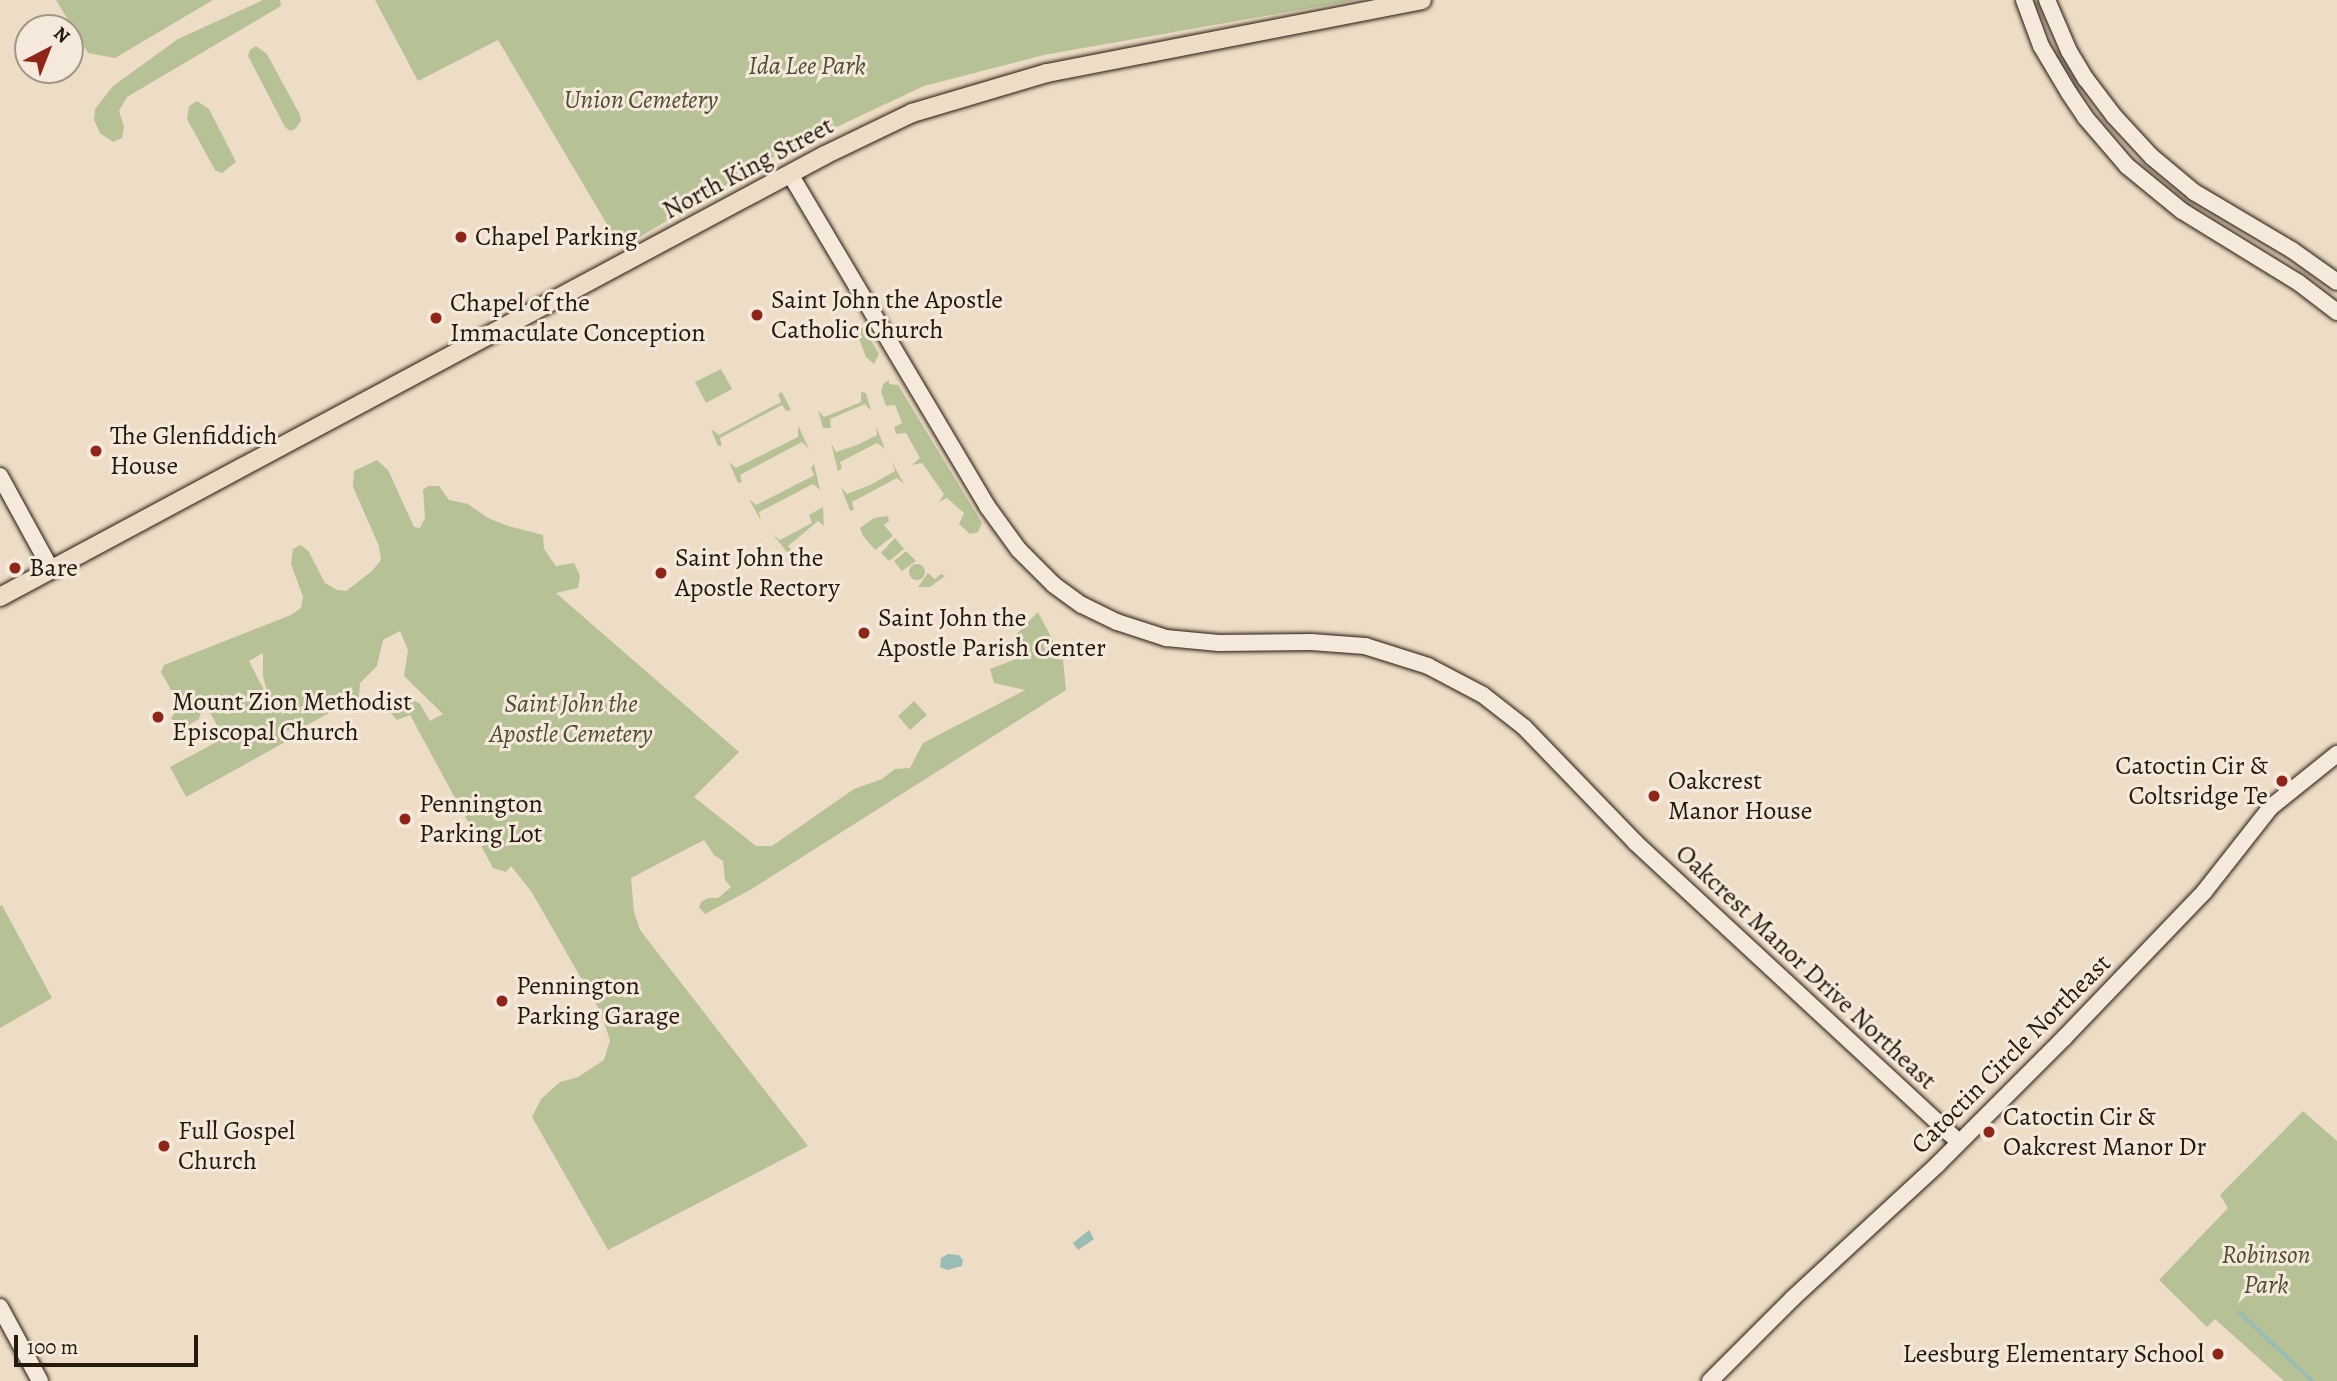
<!DOCTYPE html>
<html>
<head>
<meta charset="utf-8">
<style>
	body { margin:0 }
	#map { position:relative; width:2337px; height:1381px; overflow:hidden; background:#eeddc6; font-family:Alegreya,serif }
	div>[style] { position:absolute }
	.green>* { inset:0; background:#b7c196 }
	.round { border-radius:50% }
	.water>* { inset:0; background:#99bcb5 }
	.stream>* { height:3.5px; margin:-1.75px; padding:0 1.75px; transform-origin:1.75px; border-radius:1.75px; background:#99bcb5 }
	.roads { filter:drop-shadow(0 0 2px #24190c) drop-shadow(0 0 2px #24190c) }
	.secondary>* { height:16px; margin:-8px; padding:0 8px; transform-origin:8px; border-radius:8px; background:#f4e9da }
	.primary>* { height:18px; margin:-9px; padding:0 9px; transform-origin:9px; border-radius:9px; background:#eeddc6 }
	.dots>* { width:19px; height:19px; translate:-50% -50%; box-sizing:border-box; border:4px solid #f4e9da; border-radius:50% }
	span { translate:-50% -50%; white-space:nowrap; text-align:center; line-height:1.15; -webkit-text-stroke:6px #f4e9da; paint-order:stroke }
	.park-label { font-size:26px; color:#504b35; font-style:italic }
	.street-label { font-size:26px; color:#24190c }
	.poi-label { font-size:26px; color:#24190c }
	.left { translate:0 -50%; text-align:left }
	.right { translate:-100% -50%; text-align:right }
	.north { position:absolute; left:14px; top:14px; width:70px; height:70px; box-sizing:border-box; background:#f4e9da; border:2px solid #a19688; border-radius:50%; rotate:42deg; font-size:19px; font-weight:700; line-height:28px; text-align:center; color:#24190c }
	.north::after { content:''; display:block; margin:auto; width:24px; height:32px; background:#8f2418; clip-path:polygon(50% 0,100% 100%,50% 72%,0 100%) }
	.scale { position:absolute; left:14px; top:1335px; width:184px; height:32px; box-sizing:border-box; border:4px solid #24190c; border-top:0; padding-left:9px; font-size:21px; line-height:24px; white-space:nowrap; color:#24190c; -webkit-text-stroke:5px #f4e9da; paint-order:stroke }
</style>
</head>
<body>
<div id="map">
	<div class="green">
		<i style="clip-path:polygon(56px 0,213px 0,115px 58px,88px 53px)"></i>
		<i style="clip-path:polygon(263px 0,280px 0,281px 6px,127px 97px,119px 111px,124px 127px,122px 138px,113px 142px,100px 133px,94px 120px,95px 109px,113px 86px,178px 39px)"></i>
		<i style="clip-path:polygon(375px 0,1356px 0,1044px 55px,924px 86px,779px 154px,621px 248px,498px 40px,418px 81px)"></i>
		<i style="clip-path:polygon(256px 46px,267px 54px,300px 115px,301px 121px,295px 129px,290px 131px,285px 127px,248px 56px,250px 50px)"></i>
		<i style="clip-path:polygon(197px 101px,209px 109px,236px 162px,222px 173px,215px 170px,187px 119px,189px 106px)"></i>
		<i style="clip-path:polygon(863px 327px,879px 354px,874px 364px,866px 357px,856px 331px)"></i>
		<i style="clip-path:polygon(721px 369px,732px 389px,706px 403px,695px 382px)"></i>
		<i style="clip-path:polygon(889px 380px,889px 384px,898px 385px,982px 523px,978px 532px,970px 534px,959px 524px,964px 513px,947px 498px,939px 502px,944px 494px,922px 463px,912px 465px,920px 458px,906px 433px,896px 434px,894px 427px,902px 423px,895px 405px,886px 406px,881px 391px,884px 383px)"></i>
		<i style="clip-path:polygon(782px 392px,791px 410px,786px 411px,782px 405px,720px 438px,722px 446px,718px 446px,711px 429px,719px 435px,781px 402px,778px 394px)"></i>
		<i style="clip-path:polygon(861px 392px,866px 393px,871px 411px,865px 404px,830px 419px,831px 428px,823px 428px,818px 410px,824px 417px,861px 402px)"></i>
		<i style="clip-path:polygon(798px 425px,809px 449px,802px 442px,740px 475px,742px 482px,738px 483px,729px 462px,736px 468px,798px 437px)"></i>
		<i style="clip-path:polygon(876px 426px,885px 449px,877px 443px,840px 462px,842px 468px,838px 471px,831px 443px,836px 452px,857px 445px,877px 435px)"></i>
		<i style="clip-path:polygon(evenodd,377px 460px,388px 470px,414px 527px,420px 528px,425px 518px,423px 490px,428px 486px,439px 486px,449px 500px,468px 504px,488px 518px,508px 526px,543px 535px,544px 549px,556px 566px,574px 563px,580px 576px,578px 588px,556px 593px,739px 752px,694px 797px,756px 846px,772px 846px,854px 789px,882px 779px,895px 769px,910px 768px,923px 743px,1025px 690px,994px 683px,990px 669px,1024px 656px,1027px 650px,1017px 634px,1038px 612px,1063px 660px,1066px 690px,750px 890px,705px 914px,699px 907px,701px 902px,708px 898px,718px 898px,731px 887px,725px 880px,723px 861px,714px 855px,704px 840px,631px 878px,634px 912px,640px 930px,808px 1146px,608px 1250px,532px 1117px,541px 1099px,560px 1082px,578px 1077px,604px 1060px,610px 1040px,600px 1011px,531px 891px,511px 866px,506px 872px,493px 868px,410px 715px,397px 720px,390px 712px,410px 698px,420px 704px,430px 721px,443px 714px,404px 676px,408px 650px,400px 631px,383px 640px,377px 666px,360px 683px,359px 697px,292px 733px,284px 728px,289px 740px,186px 797px,170px 767px,224px 738px,204px 702px,199px 719px,179px 731px,171px 718px,180px 706px,161px 672px,164px 665px,291px 615px,301px 608px,303px 597px,291px 564px,293px 549px,301px 545px,309px 552px,325px 583px,337px 590px,346px 591px,372px 571px,381px 560px,379px 546px,353px 487px,354px 471px,377px 460px,263px 653px,263px 676px,269px 700px,249px 661px,263px 653px)"></i>
		<i style="clip-path:polygon(892px 462px,904px 484px,897px 478px,852px 502px,854px 510px,850px 511px,841px 487px,847px 494px,870px 485px,895px 471px)"></i>
		<i style="clip-path:polygon(814px 464px,820px 490px,813px 484px,759px 512px,761px 521px,749px 499px,756px 505px,811px 477px,814px 475px,811px 468px)"></i>
		<i style="clip-path:polygon(823px 507px,824px 526px,818px 521px,788px 546px,793px 552px,789px 555px,773px 534px,780px 540px,812px 523px,809px 515px)"></i>
		<i style="clip-path:polygon(888px 516px,889px 521px,884px 525px,893px 536px,875px 550px,863px 536px,860px 528px,874px 518px)"></i>
		<i style="clip-path:polygon(895px 538px,904px 549px,889px 561px,881px 553px)"></i>
		<i style="clip-path:polygon(906px 551px,916px 561px,902px 571px,894px 561px)"></i>
		<i class="round" style="left:909px;top:564px;width:16px;height:16px"></i>
		<i style="clip-path:polygon(928px 573px,935px 579px,941px 574px,945px 576px,930px 587px,918px 587px)"></i>
		<i style="clip-path:polygon(914px 701px,927px 715px,910px 730px,898px 716px)"></i>
		<i style="clip-path:polygon(2px 905px,52px 998px,0 1028px,0 906px)"></i>
		<i style="clip-path:polygon(2303px 1111px,2337px 1141px,2337px 1381px,2284px 1381px,2215px 1319px,2207px 1327px,2159px 1280px,2228px 1208px,2220px 1195px)"></i>
	</div>
	<div class="water">
		<i style="clip-path:polygon(1089px 1230px,1094px 1239px,1078px 1250px,1073px 1243px)"></i>
		<i style="clip-path:polygon(948px 1254px,959px 1255px,963px 1260px,962px 1266px,947px 1270px,940px 1267px,941px 1258px)"></i>
	</div>
	<div class="stream">
		<i style="left:2239px;top:1312px;width:101px;rotate:43deg"></i>
	</div>
	<div class="roads">
		<div class="secondary">
			<i style="left:2024px;top:0;width:49px;rotate:69.7deg"></i>
			<i style="left:2041px;top:46px;width:55px;rotate:59.2deg"></i>
			<i style="left:2069px;top:93px;width:29px;rotate:56deg"></i>
			<i style="left:2085px;top:117px;width:65px;rotate:49.4deg"></i>
			<i style="left:2127px;top:166px;width:71px;rotate:39.3deg"></i>
			<i style="left:2182px;top:211px;width:137px;rotate:31.6deg"></i>
			<i style="left:2299px;top:283px;width:48px;rotate:37.3deg"></i>
			<i style="left:2047px;top:0;width:56px;rotate:66.7deg"></i>
			<i style="left:2069px;top:51px;width:33px;rotate:59deg"></i>
			<i style="left:2086px;top:79px;width:46px;rotate:52.9deg"></i>
			<i style="left:2114px;top:116px;width:56px;rotate:47.2deg"></i>
			<i style="left:2152px;top:157px;width:55px;rotate:39.8deg"></i>
			<i style="left:2194px;top:192px;width:114px;rotate:30.6deg"></i>
			<i style="left:2292px;top:250px;width:55px;rotate:35.4deg"></i>
			<i style="left:790px;top:174px;width:386px;rotate:59.3deg"></i>
			<i style="left:987px;top:506px;width:54px;rotate:54deg"></i>
			<i style="left:1019px;top:550px;width:49px;rotate:45deg"></i>
			<i style="left:1054px;top:585px;width:34px;rotate:36deg"></i>
			<i style="left:1082px;top:605px;width:39px;rotate:26deg"></i>
			<i style="left:1117px;top:622px;width:52px;rotate:18.1deg"></i>
			<i style="left:1166px;top:638px;width:53px;rotate:5.4deg"></i>
			<i style="left:1219px;top:643px;width:92px;rotate:-0.6deg"></i>
			<i style="left:1311px;top:642px;width:54px;rotate:4.2deg"></i>
			<i style="left:1365px;top:646px;width:66px;rotate:17.6deg"></i>
			<i style="left:1428px;top:666px;width:62px;rotate:27.8deg"></i>
			<i style="left:1483px;top:695px;width:52px;rotate:38deg"></i>
			<i style="left:1524px;top:727px;width:161px;rotate:46deg"></i>
			<i style="left:1636px;top:843px;width:440px;rotate:42.8deg"></i>
			<i style="left:0;top:476px;width:106px;rotate:61.3deg"></i>
			<i style="left:0;top:1307px;width:84px;rotate:61.6deg"></i>
			<i style="left:1710px;top:1381px;width:117px;rotate:-45deg"></i>
			<i style="left:1793px;top:1298px;width:196px;rotate:-42.7deg"></i>
			<i style="left:1937px;top:1165px;width:180px;rotate:-45deg"></i>
			<i style="left:2064px;top:1038px;width:202px;rotate:-46.2deg"></i>
			<i style="left:2204px;top:892px;width:108px;rotate:-51.8deg"></i>
			<i style="left:2271px;top:807px;width:85px;rotate:-38.8deg"></i>
		</div>
		<div class="primary">
			<i style="left:0;top:597px;width:936px;rotate:-28.18deg"></i>
			<i style="left:825px;top:155px;width:97px;rotate:-25.8deg"></i>
			<i style="left:912px;top:113px;width:141px;rotate:-16.5deg"></i>
			<i style="left:1047px;top:73px;width:382px;rotate:-11deg"></i>
		</div>
	</div>
	<div class="dots">
		<i style="left:461px;top:237px;background:#8f2418"></i>
		<i style="left:757px;top:315px;background:#8f2418"></i>
		<i style="left:436px;top:318px;background:#8f2418"></i>
		<i style="left:96px;top:451px;background:#8f2418"></i>
		<i style="left:15px;top:568px;background:#8f2418"></i>
		<i style="left:661px;top:573px;background:#8f2418"></i>
		<i style="left:864px;top:633px;background:#8f2418"></i>
		<i style="left:158px;top:717px;background:#8f2418"></i>
		<i style="left:2282px;top:781px;background:#8f2418"></i>
		<i style="left:1654px;top:796px;background:#8f2418"></i>
		<i style="left:405px;top:819px;background:#8f2418"></i>
		<i style="left:502px;top:1001px;background:#8f2418"></i>
		<i style="left:1989px;top:1132px;background:#8f2418"></i>
		<i style="left:164px;top:1146px;background:#8f2418"></i>
		<i style="left:2218px;top:1354px;background:#8f2418"></i>
	</div>
	<div class="park-label">
		<span style="left:807px;top:66px">Ida Lee Park</span>
		<span style="left:641px;top:100px">Union Cemetery</span>
		<span style="left:571px;top:719px">Saint John the<br>Apostle Cemetery</span>
		<span style="left:2266px;top:1270px">Robinson<br>Park</span>
	</div>
	<div class="street-label">
		<span style="left:748px;top:168px;rotate:-28deg">North King Street</span>
		<span style="left:1806px;top:967px;rotate:43deg">Oakcrest Manor Drive Northeast</span>
		<span style="left:2011px;top:1054px;rotate:-45deg">Catoctin Circle Northeast</span>
	</div>
	<div class="poi-label">
		<span class="left" style="left:475px;top:237px">Chapel Parking</span>
		<span class="left" style="left:771px;top:315px">Saint John the Apostle<br>Catholic Church</span>
		<span class="left" style="left:450px;top:318px">Chapel of the<br>Immaculate Conception</span>
		<span class="left" style="left:110px;top:451px">The Glenfiddich<br>House</span>
		<span class="left" style="left:675px;top:573px">Saint John the<br>Apostle Rectory</span>
		<span class="left" style="left:29px;top:568px">Bare</span>
		<span class="left" style="left:878px;top:633px">Saint John the<br>Apostle Parish Center</span>
		<span class="left" style="left:172px;top:717px">Mount Zion Methodist<br>Episcopal Church</span>
		<span class="right" style="left:2268px;top:781px">Catoctin Cir &amp;<br>Coltsridge Te</span>
		<span class="left" style="left:1668px;top:796px">Oakcrest<br>Manor House</span>
		<span class="left" style="left:419px;top:819px">Pennington<br>Parking Lot</span>
		<span class="left" style="left:516px;top:1001px">Pennington<br>Parking Garage</span>
		<span class="left" style="left:2003px;top:1132px">Catoctin Cir &amp;<br>Oakcrest Manor Dr</span>
		<span class="left" style="left:178px;top:1146px">Full Gospel<br>Church</span>
		<span class="right" style="left:2204px;top:1354px">Leesburg Elementary School</span>
	</div>
	<div class="north">N</div>
	<div class="scale">100 m</div>
</div>
</body>
</html>
